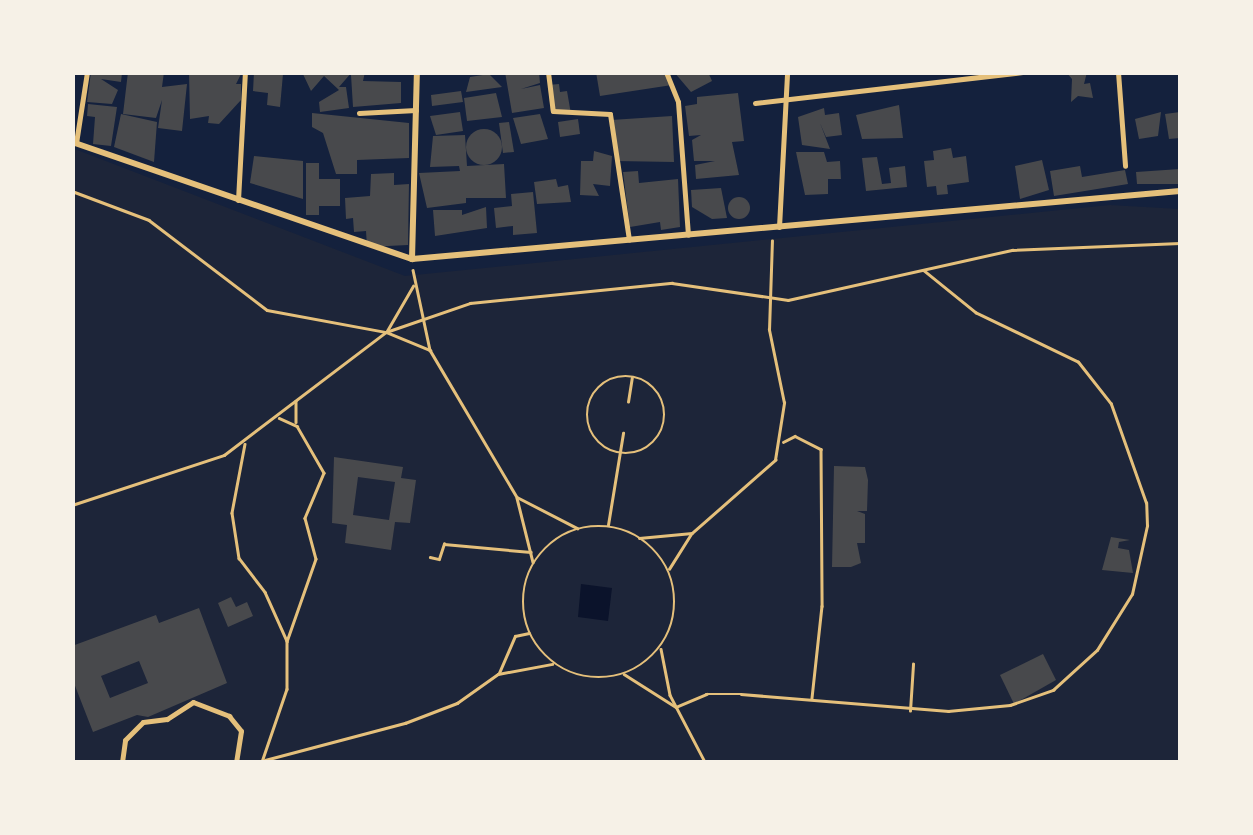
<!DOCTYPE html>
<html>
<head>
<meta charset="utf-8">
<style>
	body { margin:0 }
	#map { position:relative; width:1253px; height:835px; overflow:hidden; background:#14213d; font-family:Signika,sans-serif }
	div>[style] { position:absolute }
	.green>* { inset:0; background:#1d2539 }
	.water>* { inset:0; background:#0b132b }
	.building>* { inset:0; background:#48494c }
	.round { border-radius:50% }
	.path>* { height:2.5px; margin:-1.25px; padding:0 1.25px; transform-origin:1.25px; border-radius:1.25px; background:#e5c07b }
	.path>.ring { margin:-1.25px; padding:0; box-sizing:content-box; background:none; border:2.5px solid #e5c07b; border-radius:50% }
	.minor>* { height:5px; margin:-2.5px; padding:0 2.5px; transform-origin:2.5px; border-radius:2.5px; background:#e5c07b }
	.tertiary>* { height:6px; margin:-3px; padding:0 3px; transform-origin:3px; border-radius:3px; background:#e5c07b }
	span { translate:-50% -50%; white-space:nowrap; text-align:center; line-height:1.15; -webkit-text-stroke:8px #f6f1e7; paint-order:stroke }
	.frame { position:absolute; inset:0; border:75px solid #f6f1e7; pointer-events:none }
</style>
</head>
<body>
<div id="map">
	<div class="green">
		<i style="clip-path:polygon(72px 148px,405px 276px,1110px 205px,1180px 209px,1180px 762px,73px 762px)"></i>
	</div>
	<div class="water">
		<i style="clip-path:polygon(581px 584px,612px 588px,608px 621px,578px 617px)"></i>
	</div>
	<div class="building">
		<i style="clip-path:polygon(91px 72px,122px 73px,121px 82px,101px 79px,118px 90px,112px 104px,87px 102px)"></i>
		<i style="clip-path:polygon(128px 72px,164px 72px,162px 87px,187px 84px,182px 131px,158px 128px,162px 100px,156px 118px,123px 114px)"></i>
		<i style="clip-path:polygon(189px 72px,242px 72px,236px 84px,241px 84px,241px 100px,219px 124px,208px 123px,209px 116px,190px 119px)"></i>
		<i style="clip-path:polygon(254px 72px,283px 74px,280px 107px,267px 105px,268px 93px,253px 91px)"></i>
		<i style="clip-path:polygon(302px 72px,352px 72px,339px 87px,346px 87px,349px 108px,320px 112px,319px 102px,339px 90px,324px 76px,311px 91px)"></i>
		<i style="clip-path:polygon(365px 72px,363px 81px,401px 82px,401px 103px,353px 107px,351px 75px)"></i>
		<i style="clip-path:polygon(505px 72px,539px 72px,540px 83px,521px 89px,540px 85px,544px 108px,512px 113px)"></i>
		<i style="clip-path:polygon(596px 72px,670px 72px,672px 85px,600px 96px)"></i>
		<i style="clip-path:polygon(674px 72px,708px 72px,712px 81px,691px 92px)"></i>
		<i style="clip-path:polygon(1066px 72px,1087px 72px,1084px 84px,1090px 83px,1093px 98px,1078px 96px,1071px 102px,1072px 79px)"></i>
		<i style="clip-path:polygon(489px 74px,502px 87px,466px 92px,470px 77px)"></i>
		<i style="clip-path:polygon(559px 84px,560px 92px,567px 91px,571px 114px,551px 112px,548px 85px)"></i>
		<i style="clip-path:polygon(461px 91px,463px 102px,432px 106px,431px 95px)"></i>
		<i style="clip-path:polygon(496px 93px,502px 117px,467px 121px,464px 98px)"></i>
		<i style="clip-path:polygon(738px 93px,744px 141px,732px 142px,739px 175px,696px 179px,695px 165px,715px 161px,694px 161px,692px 140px,701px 135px,689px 136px,685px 106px,697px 104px,697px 97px)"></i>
		<i style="clip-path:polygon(88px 104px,117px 107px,111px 146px,93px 144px,95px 117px,87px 116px)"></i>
		<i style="clip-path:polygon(899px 105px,903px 138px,862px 139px,856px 115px)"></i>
		<i style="clip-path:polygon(824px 108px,825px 115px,839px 113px,842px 135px,826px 137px,820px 123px,830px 149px,802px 145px,798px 117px)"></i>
		<i style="clip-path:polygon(460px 112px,463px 131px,436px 135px,430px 116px)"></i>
		<i style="clip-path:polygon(1161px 112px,1158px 136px,1139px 139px,1135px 119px)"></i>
		<i style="clip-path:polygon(1180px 112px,1180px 138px,1169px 139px,1165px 114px)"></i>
		<i style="clip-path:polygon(312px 113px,409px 123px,409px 158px,357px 160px,357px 174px,336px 174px,323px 133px,312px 127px)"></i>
		<i style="clip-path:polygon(121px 114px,157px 122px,154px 162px,114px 147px)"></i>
		<i style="clip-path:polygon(540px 114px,548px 139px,521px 144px,513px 118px)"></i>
		<i style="clip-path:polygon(672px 116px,674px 162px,616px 161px,611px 120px)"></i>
		<i style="clip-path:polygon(578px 119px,580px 134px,560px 137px,558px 122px)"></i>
		<i style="clip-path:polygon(509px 122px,514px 152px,503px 153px,499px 123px)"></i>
		<i class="round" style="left:466px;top:129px;width:36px;height:36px"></i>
		<i style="clip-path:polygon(465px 135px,467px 166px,504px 164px,506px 198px,466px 198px,466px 203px,427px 208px,419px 173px,460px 171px,459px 166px,430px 167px,433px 136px)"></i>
		<i style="clip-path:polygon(951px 148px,953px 158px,966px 156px,969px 182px,947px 185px,948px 194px,937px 195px,936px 186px,927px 187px,924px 161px,934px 160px,933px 151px)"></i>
		<i style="clip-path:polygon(594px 151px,612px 156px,610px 186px,593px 184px,599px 196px,580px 195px,581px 161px,593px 161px)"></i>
		<i style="clip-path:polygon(796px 152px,824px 152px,827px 162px,840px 161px,841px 179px,828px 179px,828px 194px,805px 195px)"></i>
		<i style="clip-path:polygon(254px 156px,303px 161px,303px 199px,250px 183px)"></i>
		<i style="clip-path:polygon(877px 157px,882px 184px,891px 183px,889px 168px,905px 166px,907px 187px,866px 191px,862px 158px)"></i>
		<i style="clip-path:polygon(1042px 160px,1049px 190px,1020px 199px,1015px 166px)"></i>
		<i style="clip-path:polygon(306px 163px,319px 163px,319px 179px,340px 179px,340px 206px,319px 206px,319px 215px,306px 215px)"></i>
		<i style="clip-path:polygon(1080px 166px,1082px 177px,1125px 170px,1128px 184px,1054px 196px,1050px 171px)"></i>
		<i style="clip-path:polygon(1180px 169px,1180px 184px,1137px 184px,1136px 172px)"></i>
		<i style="clip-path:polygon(638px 171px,639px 183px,678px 179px,680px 227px,661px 230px,660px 222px,630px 227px,623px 172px)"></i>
		<i style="clip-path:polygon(394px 173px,394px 185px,409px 184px,408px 245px,367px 247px,366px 231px,354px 232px,353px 218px,346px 219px,345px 198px,370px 196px,371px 174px)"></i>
		<i style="clip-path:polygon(556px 179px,558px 187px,568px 185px,571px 202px,537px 204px,534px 182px)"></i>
		<i style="clip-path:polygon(721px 188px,727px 218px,712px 219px,692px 207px,691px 190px)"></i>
		<i style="clip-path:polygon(533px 192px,537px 233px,513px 235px,513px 226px,496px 228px,494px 208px,512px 206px,511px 194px)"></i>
		<i class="round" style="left:728px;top:197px;width:22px;height:22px"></i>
		<i style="clip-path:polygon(486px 207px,487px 228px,435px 236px,433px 210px,462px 210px,462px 215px)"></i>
		<i style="clip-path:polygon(evenodd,334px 457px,403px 467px,401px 478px,416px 480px,410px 523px,395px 522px,391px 550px,345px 543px,347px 525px,332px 523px,334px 457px,358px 477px,395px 482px,389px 520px,353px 515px,358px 477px)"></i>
		<i style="clip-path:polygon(834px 466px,865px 467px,868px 480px,867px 511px,857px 511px,865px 514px,865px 543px,857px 543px,861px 563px,851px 567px,832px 567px)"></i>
		<i style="clip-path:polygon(1111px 537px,1130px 540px,1119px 542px,1118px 548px,1129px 550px,1133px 573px,1102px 570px)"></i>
		<i style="clip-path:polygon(231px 597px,236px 607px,247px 602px,253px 616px,228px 627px,218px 603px)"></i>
		<i style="clip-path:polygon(evenodd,199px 608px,227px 683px,148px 717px,137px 715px,93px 732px,72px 678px,72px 646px,156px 615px,159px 623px,199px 608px,139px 661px,148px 683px,110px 698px,101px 676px,139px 661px)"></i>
		<i style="clip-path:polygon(1043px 654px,1056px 680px,1014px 704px,1000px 675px)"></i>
	</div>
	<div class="path">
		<i style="left:72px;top:191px;width:82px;rotate:20.6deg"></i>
		<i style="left:149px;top:220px;width:148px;rotate:37.3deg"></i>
		<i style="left:267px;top:310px;width:121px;rotate:10.5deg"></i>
		<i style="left:386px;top:332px;width:48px;rotate:22.2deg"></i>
		<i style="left:413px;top:270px;width:82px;rotate:78deg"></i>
		<i style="left:430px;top:350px;width:171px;rotate:59.4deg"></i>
		<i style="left:517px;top:497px;width:68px;rotate:27.3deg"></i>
		<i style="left:387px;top:331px;width:52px;rotate:-60deg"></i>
		<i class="ring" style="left:587px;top:376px;width:75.5px;height:75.5px"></i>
		<i style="left:296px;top:401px;width:21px;rotate:90deg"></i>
		<i style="left:628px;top:402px;width:24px;rotate:-81deg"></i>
		<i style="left:279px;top:418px;width:20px;rotate:24deg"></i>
		<i style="left:297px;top:426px;width:54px;rotate:60.1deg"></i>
		<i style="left:324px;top:473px;width:49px;rotate:112.9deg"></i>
		<i style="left:305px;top:518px;width:42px;rotate:75deg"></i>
		<i style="left:316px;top:559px;width:85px;rotate:109.3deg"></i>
		<i style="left:783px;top:442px;width:13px;rotate:-27deg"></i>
		<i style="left:795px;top:436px;width:29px;rotate:27deg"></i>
		<i style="left:821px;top:449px;width:157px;rotate:89.6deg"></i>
		<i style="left:822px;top:606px;width:93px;rotate:96.2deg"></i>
		<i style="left:245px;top:444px;width:70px;rotate:100.7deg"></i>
		<i style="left:232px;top:513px;width:46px;rotate:81.2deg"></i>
		<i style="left:239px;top:558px;width:43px;rotate:52.6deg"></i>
		<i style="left:265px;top:592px;width:54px;rotate:65.8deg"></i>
		<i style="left:287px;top:641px;width:48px;rotate:90deg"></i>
		<i style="left:287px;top:689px;width:77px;rotate:108.9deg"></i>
		<i style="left:517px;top:498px;width:66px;rotate:76deg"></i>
		<i style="left:72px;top:505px;width:160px;rotate:-18.2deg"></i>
		<i style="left:224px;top:455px;width:203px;rotate:-37.2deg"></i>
		<i style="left:386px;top:332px;width:89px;rotate:-19deg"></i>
		<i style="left:470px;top:303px;width:203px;rotate:-5.7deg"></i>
		<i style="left:672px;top:283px;width:117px;rotate:8.3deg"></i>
		<i style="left:788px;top:300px;width:230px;rotate:-12.6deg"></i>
		<i style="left:1012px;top:250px;width:168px;rotate:-2.4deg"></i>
		<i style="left:608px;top:525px;width:93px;rotate:-80.7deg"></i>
		<i class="ring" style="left:523px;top:526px;width:149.5px;height:149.5px"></i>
		<i style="left:639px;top:538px;width:53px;rotate:-5.4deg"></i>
		<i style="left:692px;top:533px;width:111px;rotate:-41.3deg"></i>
		<i style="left:775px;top:460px;width:58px;rotate:-81deg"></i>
		<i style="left:784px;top:403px;width:75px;rotate:-101.6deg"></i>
		<i style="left:769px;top:330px;width:89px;rotate:-88.1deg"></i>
		<i style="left:430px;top:557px;width:9px;rotate:13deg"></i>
		<i style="left:439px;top:559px;width:16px;rotate:-72deg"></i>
		<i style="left:444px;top:544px;width:87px;rotate:5.3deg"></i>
		<i style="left:669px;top:569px;width:41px;rotate:-57.8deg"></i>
		<i style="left:661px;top:649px;width:47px;rotate:78.9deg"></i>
		<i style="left:670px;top:695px;width:76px;rotate:62.4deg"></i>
		<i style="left:499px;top:673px;width:40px;rotate:-66.6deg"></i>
		<i style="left:515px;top:636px;width:14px;rotate:-12deg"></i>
		<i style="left:624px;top:674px;width:62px;rotate:32.4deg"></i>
		<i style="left:676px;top:707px;width:33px;rotate:-23deg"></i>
		<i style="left:706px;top:694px;width:35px"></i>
		<i style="left:741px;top:694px;width:208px;rotate:4.7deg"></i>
		<i style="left:948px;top:711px;width:62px;rotate:-5.5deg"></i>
		<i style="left:1010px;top:705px;width:46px;rotate:-19.2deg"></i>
		<i style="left:1053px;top:690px;width:59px;rotate:-42.3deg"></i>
		<i style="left:1097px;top:650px;width:66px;rotate:-58deg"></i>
		<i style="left:1132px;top:594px;width:70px;rotate:-77.6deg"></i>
		<i style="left:1147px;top:526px;width:23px;rotate:-92deg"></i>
		<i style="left:1146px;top:503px;width:105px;rotate:-109.5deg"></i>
		<i style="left:1111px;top:404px;width:53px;rotate:-128.2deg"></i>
		<i style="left:1078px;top:362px;width:113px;rotate:-154.3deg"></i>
		<i style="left:976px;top:313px;width:67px;rotate:-141.1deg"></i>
		<i style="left:910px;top:711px;width:47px;rotate:-86.3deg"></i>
		<i style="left:265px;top:760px;width:145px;rotate:-14.8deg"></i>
		<i style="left:405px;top:723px;width:56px;rotate:-21deg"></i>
		<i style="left:457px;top:703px;width:50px;rotate:-35.3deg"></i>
		<i style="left:498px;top:674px;width:55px;rotate:-10.5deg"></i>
	</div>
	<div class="minor">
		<i style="left:548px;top:72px;width:39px;rotate:83deg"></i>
		<i style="left:553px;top:111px;width:57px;rotate:3deg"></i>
		<i style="left:610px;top:114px;width:127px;rotate:81.4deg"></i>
		<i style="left:666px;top:72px;width:32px;rotate:68deg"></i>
		<i style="left:678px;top:102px;width:133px;rotate:85.7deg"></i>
		<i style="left:1118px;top:72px;width:94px;rotate:85.7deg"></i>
		<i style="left:755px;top:103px;width:271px;rotate:-6.6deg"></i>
		<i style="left:359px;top:113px;width:57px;rotate:-3deg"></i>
		<i style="left:76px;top:143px;width:72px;rotate:-81.2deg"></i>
		<i style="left:238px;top:200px;width:128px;rotate:-86.9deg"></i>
		<i style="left:779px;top:227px;width:155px;rotate:-87deg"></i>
		<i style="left:122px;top:762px;width:22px;rotate:-82deg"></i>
		<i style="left:125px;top:740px;width:25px;rotate:-45deg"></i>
		<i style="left:143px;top:722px;width:24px;rotate:-7deg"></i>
		<i style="left:167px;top:719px;width:31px;rotate:-33deg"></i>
		<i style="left:193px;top:702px;width:39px;rotate:21deg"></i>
		<i style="left:229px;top:716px;width:19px;rotate:51deg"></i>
		<i style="left:241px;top:731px;width:31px;rotate:99deg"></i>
	</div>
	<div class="tertiary">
		<i style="left:72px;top:142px;width:360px;rotate:19deg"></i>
		<i style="left:412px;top:259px;width:771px;rotate:-5.06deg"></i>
		<i style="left:412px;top:259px;width:187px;rotate:-88.5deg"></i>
	</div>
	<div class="frame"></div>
</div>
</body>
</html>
